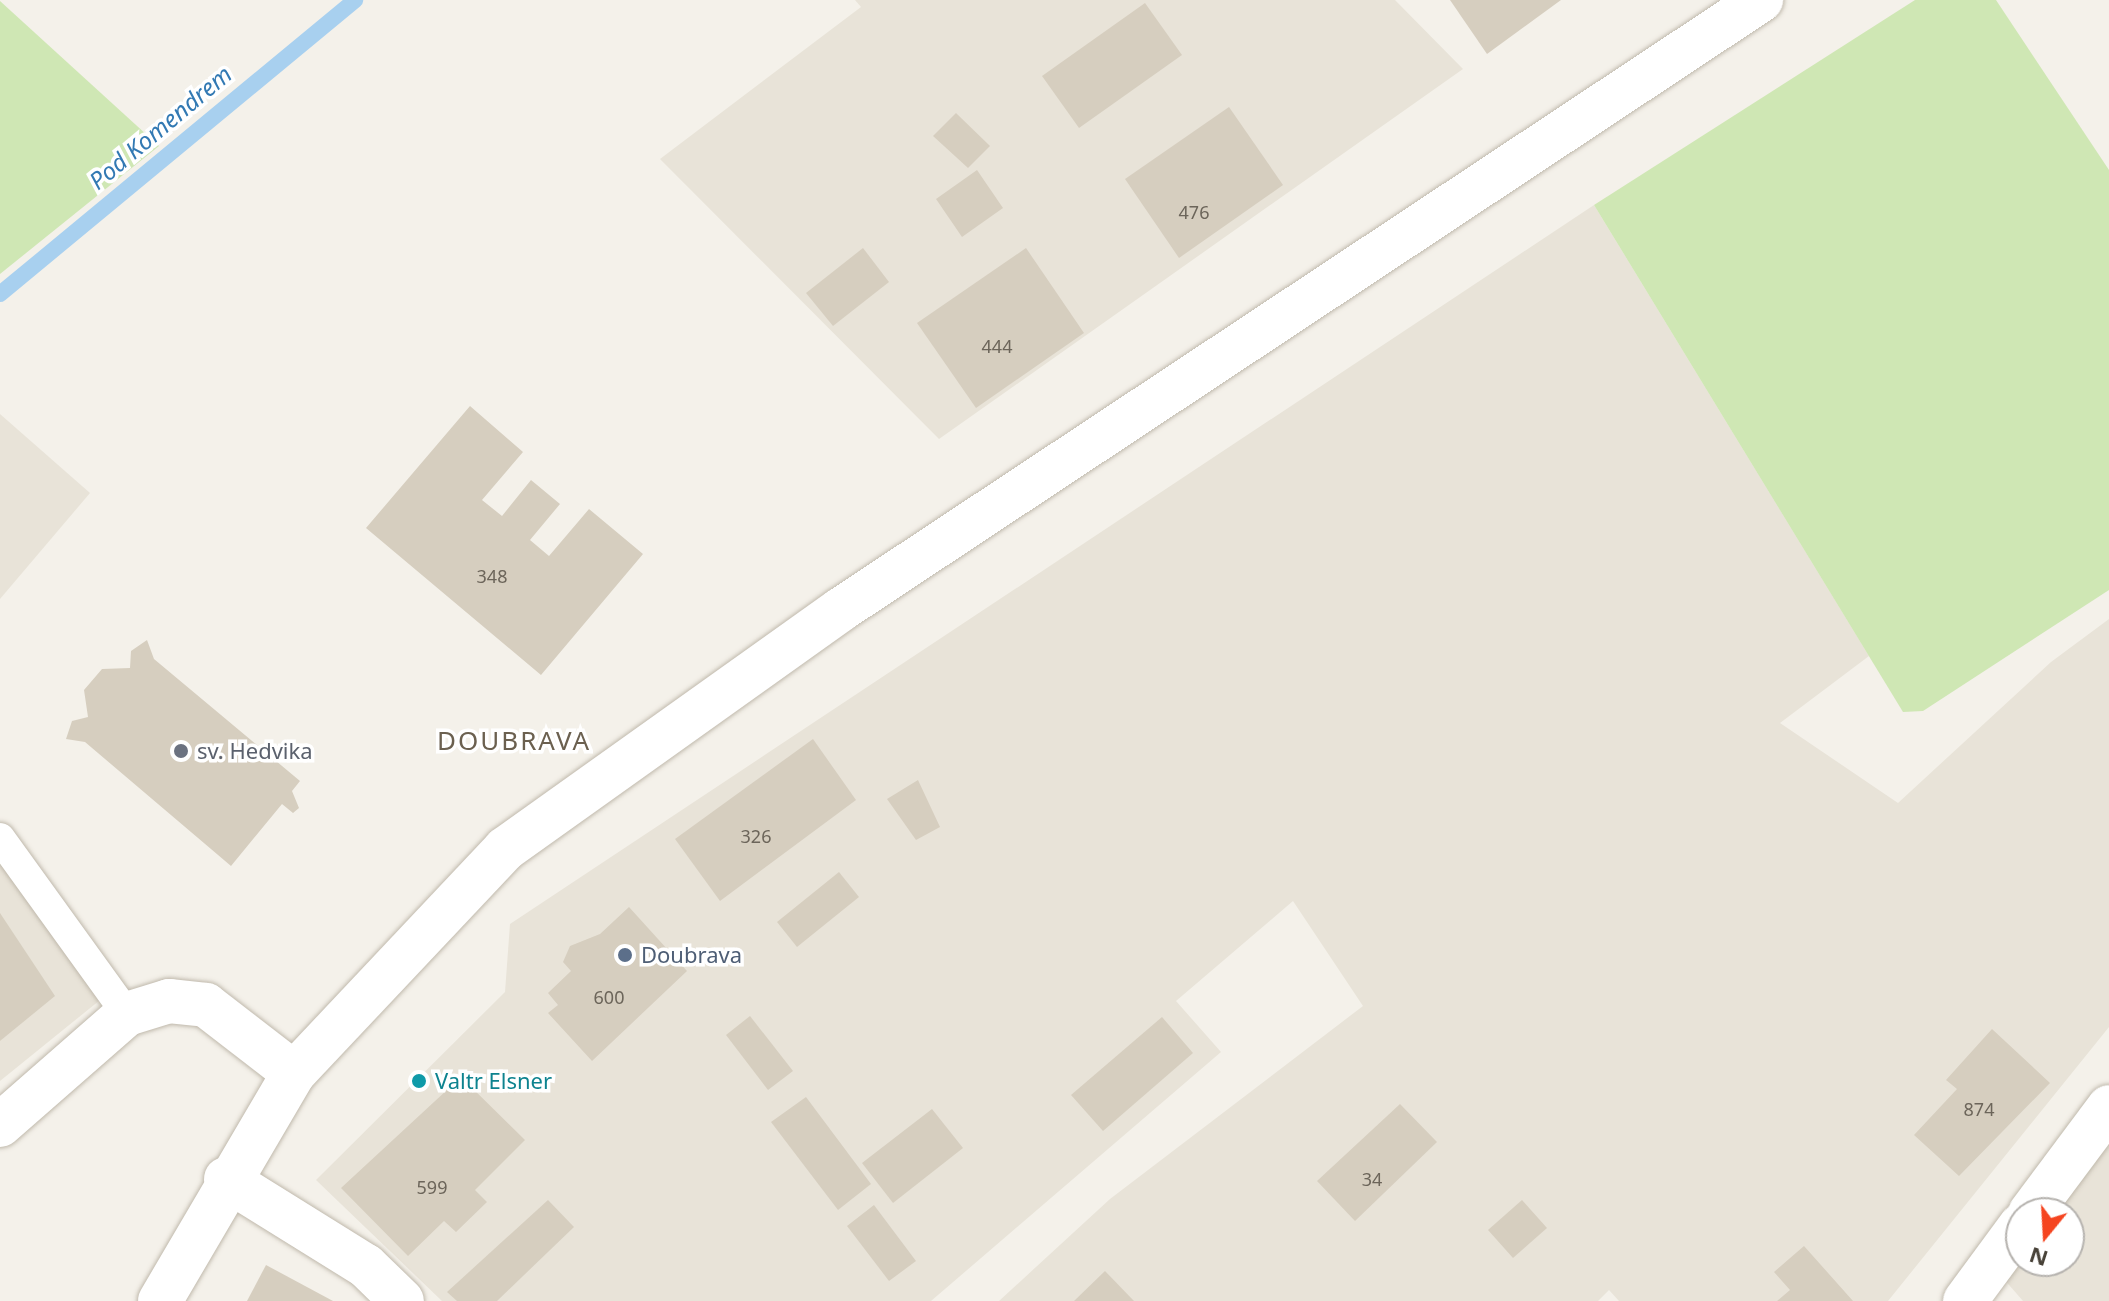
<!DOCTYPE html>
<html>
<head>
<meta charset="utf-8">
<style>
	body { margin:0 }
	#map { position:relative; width:2109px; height:1301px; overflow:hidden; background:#f4f1ea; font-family:"Noto Sans",sans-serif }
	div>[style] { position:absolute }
	.residential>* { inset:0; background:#e8e3d8 }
	.green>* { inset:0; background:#cfe7b4 }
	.stream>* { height:16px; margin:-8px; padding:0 8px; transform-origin:8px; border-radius:8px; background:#a8d0ef }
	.building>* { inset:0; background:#d6cebf }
	.roads { filter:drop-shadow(0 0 2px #c0b9ac) drop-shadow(0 0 2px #c0b9ac) }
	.service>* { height:30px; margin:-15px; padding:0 15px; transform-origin:15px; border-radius:15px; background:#fff }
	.minor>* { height:44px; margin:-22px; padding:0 22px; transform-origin:22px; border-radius:22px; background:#fff }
	.tertiary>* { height:44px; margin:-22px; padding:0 22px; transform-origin:22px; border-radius:22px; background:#fff }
	.dots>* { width:22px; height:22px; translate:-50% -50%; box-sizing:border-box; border:4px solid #fff; border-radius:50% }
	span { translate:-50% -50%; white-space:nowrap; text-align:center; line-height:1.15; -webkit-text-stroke:7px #fff; paint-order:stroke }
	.number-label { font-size:18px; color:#6c655a }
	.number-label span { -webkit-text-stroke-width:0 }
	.worship-label { font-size:22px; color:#5b616d }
	.left { translate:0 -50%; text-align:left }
	.service-label { font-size:22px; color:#4e5e75 }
	.culture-label { font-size:22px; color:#0d838f }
	.water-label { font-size:24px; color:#3279b3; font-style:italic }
	.quarter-label { font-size:26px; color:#6b604f; letter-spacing:2px }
	.north { position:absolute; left:2005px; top:1197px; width:80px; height:80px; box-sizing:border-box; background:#fff; border:2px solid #b6b3af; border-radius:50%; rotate:198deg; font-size:22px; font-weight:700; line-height:32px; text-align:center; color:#484238 }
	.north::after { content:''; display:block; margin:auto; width:28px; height:36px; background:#f54520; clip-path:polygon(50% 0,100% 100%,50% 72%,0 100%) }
</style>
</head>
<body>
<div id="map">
	<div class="residential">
		<i style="clip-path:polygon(855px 0,1395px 0,1463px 69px,939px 439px,660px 159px,861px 7px)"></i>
		<i style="clip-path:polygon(1594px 205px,1869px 656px,1780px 723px,1898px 803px,2051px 662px,2109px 619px,2109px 1027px,1888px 1301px,1619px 1301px,1609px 1290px,1598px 1301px,999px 1301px,1110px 1199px,1363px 1006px,1293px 901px,1176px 1001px,1221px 1052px,931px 1301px,442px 1301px,316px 1180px,505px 992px,510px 924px)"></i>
		<i style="clip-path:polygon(0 414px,90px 493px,0 599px)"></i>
		<i style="clip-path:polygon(0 853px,105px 996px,0 1081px)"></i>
		<i style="clip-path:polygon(2109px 1136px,2109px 1301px,2023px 1301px,2003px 1278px,2021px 1261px,2069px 1261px,2069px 1213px,2051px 1213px)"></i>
	</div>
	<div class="green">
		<i style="clip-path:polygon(1915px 0,1996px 0,2109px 170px,2109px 590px,1923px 711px,1903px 712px,1594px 205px)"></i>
		<i style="clip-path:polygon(0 1px,159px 146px,0 274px)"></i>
	</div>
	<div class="stream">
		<i style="left:0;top:294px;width:461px;rotate:-39.6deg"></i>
	</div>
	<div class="building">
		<i style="clip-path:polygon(1450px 0,1561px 0,1487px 54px)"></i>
		<i style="clip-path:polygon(1145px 3px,1182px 55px,1079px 128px,1042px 76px)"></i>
		<i style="clip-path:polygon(1229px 107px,1283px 185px,1179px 258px,1125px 179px)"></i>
		<i style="clip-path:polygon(956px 113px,990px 146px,968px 168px,933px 136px)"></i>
		<i style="clip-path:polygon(977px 170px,1003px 208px,962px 237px,936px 199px)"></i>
		<i style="clip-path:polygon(863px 248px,889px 282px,833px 326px,806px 293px)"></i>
		<i style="clip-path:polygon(1026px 248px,1084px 333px,976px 408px,917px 323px)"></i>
		<i style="clip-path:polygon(470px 406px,523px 452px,482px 500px,502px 516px,531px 480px,560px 504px,530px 540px,549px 556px,589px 509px,643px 554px,541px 675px,366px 528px)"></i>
		<i style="clip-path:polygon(147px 640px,154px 659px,300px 781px,292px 791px,299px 808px,293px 813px,282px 804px,231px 866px,85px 742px,66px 739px,72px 721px,88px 717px,84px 690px,102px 669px,130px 668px,131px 651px)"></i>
		<i style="clip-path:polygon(813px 739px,856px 800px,720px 901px,675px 839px)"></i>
		<i style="clip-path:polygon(918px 780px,940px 827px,916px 840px,887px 799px)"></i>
		<i style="clip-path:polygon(839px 872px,859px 897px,797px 947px,777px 922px)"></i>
		<i style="clip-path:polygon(629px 907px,687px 971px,592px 1061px,548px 1013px,558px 1005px,548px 993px,571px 971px,563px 962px,570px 946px,600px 934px)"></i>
		<i style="clip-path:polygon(0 913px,55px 996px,0 1041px)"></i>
		<i style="clip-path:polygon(750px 1016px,793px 1071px,768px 1090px,726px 1035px)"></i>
		<i style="clip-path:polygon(1162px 1017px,1193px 1053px,1103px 1131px,1071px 1095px)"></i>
		<i style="clip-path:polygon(1992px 1029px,2050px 1083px,1959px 1176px,1914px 1135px,1957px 1089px,1946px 1080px)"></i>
		<i style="clip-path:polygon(461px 1077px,525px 1140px,475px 1190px,487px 1202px,456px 1232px,444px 1221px,408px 1256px,341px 1188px)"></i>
		<i style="clip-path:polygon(806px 1097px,871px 1184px,838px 1210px,771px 1122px)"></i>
		<i style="clip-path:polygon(1400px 1104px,1437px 1142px,1355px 1221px,1317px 1181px)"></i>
		<i style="clip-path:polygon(932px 1109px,963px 1148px,893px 1203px,862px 1163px)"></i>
		<i style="clip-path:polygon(548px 1200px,574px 1227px,497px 1301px,457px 1301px,447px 1292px)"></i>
		<i style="clip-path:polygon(1522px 1200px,1547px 1228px,1513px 1258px,1488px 1230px)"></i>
		<i style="clip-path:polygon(874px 1205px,916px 1261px,889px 1281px,847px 1226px)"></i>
		<i style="clip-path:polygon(1804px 1246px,1853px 1301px,1777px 1301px,1790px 1290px,1774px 1272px)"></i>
		<i style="clip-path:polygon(266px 1265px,333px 1301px,247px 1301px)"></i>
		<i style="clip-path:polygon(1105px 1271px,1134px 1301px,1074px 1301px)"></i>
	</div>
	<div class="roads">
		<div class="service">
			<i style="left:0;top:838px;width:217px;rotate:54.2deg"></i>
		</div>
		<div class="minor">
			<i style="left:0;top:1125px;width:169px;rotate:-41.2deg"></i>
			<i style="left:127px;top:1014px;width:44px;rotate:-17.2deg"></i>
			<i style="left:169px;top:1001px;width:37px;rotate:6deg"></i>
			<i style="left:206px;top:1005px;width:111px;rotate:37.7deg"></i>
			<i style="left:226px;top:1179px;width:165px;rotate:31.9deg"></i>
			<i style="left:366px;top:1266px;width:50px;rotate:44.2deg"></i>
			<i style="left:2030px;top:1213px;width:132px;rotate:-53.3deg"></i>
			<i style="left:1965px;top:1301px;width:94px;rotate:-53.6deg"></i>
		</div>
		<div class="tertiary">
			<i style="left:160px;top:1301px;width:264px;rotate:-59.6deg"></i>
			<i style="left:294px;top:1073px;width:308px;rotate:-46.7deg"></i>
			<i style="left:505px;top:849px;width:412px;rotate:-35.5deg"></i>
			<i style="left:840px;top:610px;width:1105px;rotate:-33.52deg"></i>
		</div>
	</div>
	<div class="dots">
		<i style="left:181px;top:751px;background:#6b7280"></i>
		<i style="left:625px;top:955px;background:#5c6f8a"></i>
		<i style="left:419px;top:1081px;background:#0f9aa8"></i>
	</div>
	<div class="number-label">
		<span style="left:1194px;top:212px">476</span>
		<span style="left:997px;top:346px">444</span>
		<span style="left:492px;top:576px">348</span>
		<span style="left:756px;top:836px">326</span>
		<span style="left:609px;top:997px">600</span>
		<span style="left:1979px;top:1109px">874</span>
		<span style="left:1372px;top:1179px">34</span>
		<span style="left:432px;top:1187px">599</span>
	</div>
	<div class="worship-label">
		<span class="left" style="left:197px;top:751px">sv. Hedvika</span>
	</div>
	<div class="service-label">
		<span class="left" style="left:641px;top:955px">Doubrava</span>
	</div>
	<div class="culture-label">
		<span class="left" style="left:435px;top:1081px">Valtr Elsner</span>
	</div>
	<div class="water-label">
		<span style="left:160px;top:127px;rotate:-40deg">Pod Komendrem</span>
	</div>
	<div class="quarter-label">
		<span style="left:514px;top:741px">DOUBRAVA</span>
	</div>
	<div class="north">N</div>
</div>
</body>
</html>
